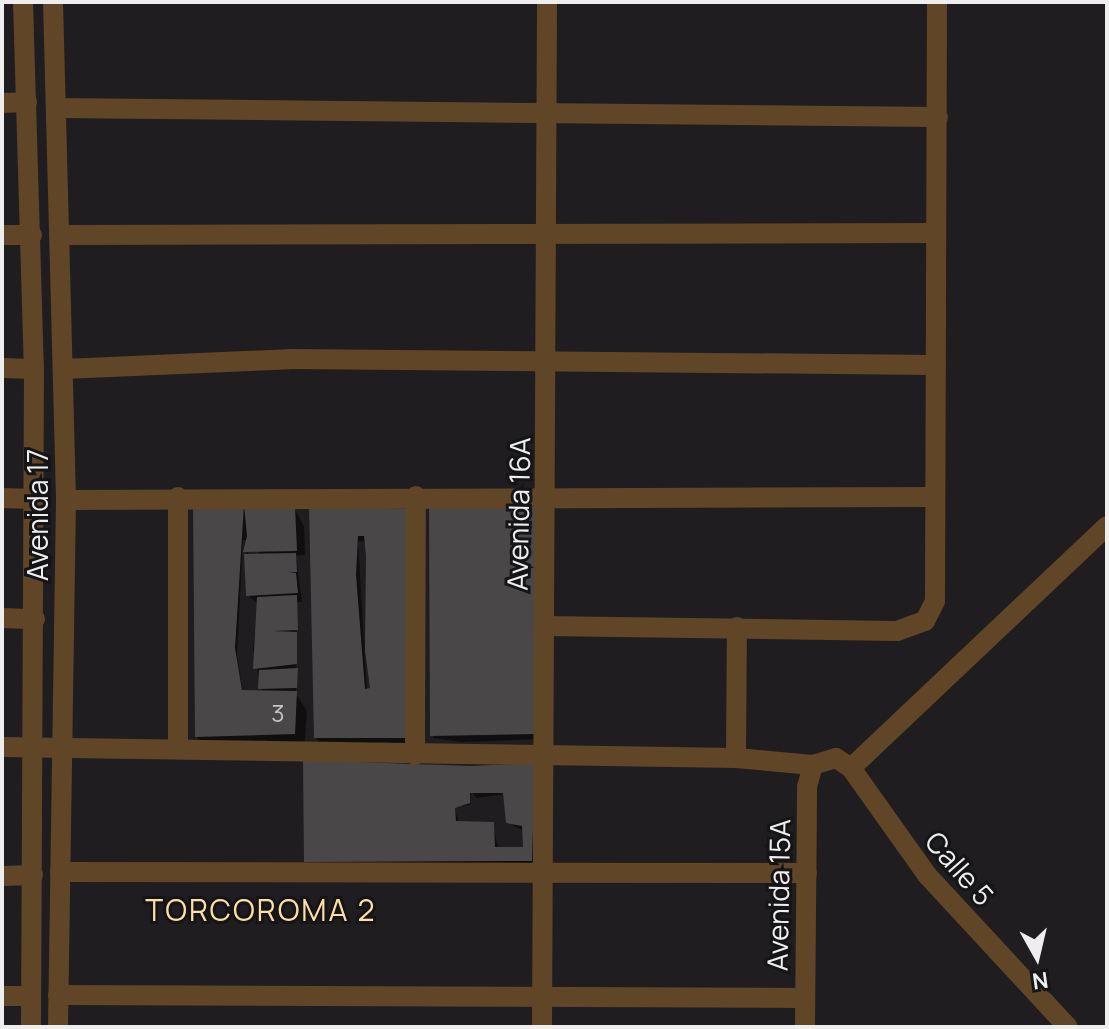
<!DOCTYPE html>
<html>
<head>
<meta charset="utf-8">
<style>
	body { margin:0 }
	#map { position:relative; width:1109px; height:1029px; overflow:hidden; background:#1f1d1f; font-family:Manrope,sans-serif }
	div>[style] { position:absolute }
	.shadow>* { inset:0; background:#0007 }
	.building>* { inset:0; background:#4a4749 }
	.minor>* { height:20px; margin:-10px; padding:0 10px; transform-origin:10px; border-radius:10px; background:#614527 }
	span { translate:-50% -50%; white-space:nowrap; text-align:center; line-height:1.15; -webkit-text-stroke:6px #151416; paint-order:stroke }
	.number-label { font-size:24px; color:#c6c4c6 }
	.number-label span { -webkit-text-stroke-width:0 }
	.street-label { font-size:28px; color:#efeeef }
	.neighbourhood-label { font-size:30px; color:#fedea6; letter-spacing:2px }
	.frame { position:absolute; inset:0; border:4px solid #efeeef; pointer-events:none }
	.north { position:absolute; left:997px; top:917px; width:80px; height:80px; -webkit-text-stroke:6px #151416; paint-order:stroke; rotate:172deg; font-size:22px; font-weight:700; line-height:32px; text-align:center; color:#efeeef }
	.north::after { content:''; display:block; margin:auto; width:28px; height:36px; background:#efeeef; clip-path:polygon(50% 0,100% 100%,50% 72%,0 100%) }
</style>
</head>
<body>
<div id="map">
	<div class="shadow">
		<i style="clip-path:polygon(evenodd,195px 506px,294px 508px,304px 526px,305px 555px,296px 556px,302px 602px,295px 602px,296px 694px,307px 711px,304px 752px,273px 753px,266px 740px,202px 746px,197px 737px,195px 506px,243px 540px,248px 540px,248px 595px,258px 604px,253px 649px,263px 694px,243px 692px,237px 656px,243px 540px,195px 506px,247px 550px,259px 550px,259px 554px,247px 554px,247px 550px)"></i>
		<i style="clip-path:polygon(evenodd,364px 511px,413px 747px,384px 742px,321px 747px,316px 737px,312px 534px,364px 511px,358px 541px,368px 542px,380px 688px,367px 691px,358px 541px)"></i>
		<i style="clip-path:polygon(431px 631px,540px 739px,462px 742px,433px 738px)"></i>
		<i style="clip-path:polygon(evenodd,408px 763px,471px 768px,534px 765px,535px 866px,307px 864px,339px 764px,408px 763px,471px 789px,476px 798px,505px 794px,508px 823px,524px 831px,526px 849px,498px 849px,493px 824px,460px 823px,453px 807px,470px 805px,471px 789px)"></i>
	</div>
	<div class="building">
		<i style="clip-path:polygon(193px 504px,295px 506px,297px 551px,243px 552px,247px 536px,244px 505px,235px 648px,242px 690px,297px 691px,295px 734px,195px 737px)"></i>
		<i style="clip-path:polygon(429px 504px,543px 508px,537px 734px,430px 736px)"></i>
		<i style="clip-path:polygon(evenodd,309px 505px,407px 509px,409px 738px,314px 738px,309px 505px,358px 536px,364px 536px,366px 556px,365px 651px,370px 688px,365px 689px,356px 575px,358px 536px)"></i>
		<i style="clip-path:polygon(296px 553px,297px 572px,288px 573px,296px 573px,298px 593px,246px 596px,244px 554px)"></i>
		<i style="clip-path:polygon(297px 595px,298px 630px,273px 631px,297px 632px,297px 664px,253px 669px,257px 597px)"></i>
		<i style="clip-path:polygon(298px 668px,297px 688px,258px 689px,259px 670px)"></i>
		<i style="clip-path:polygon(evenodd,303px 760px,471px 766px,535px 763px,532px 861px,304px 862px,303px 760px,470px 793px,503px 793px,506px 823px,522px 826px,523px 847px,495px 847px,494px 822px,456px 821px,455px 808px,470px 803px,470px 793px)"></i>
	</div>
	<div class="minor">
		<i style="left:23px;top:2px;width:367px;rotate:88.3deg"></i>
		<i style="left:34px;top:369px;width:658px;rotate:90.26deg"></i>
		<i style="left:53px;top:2px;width:498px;rotate:88.5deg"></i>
		<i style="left:66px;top:500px;width:527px;rotate:90.87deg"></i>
		<i style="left:2px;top:103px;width:25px;rotate:-2deg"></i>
		<i style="left:57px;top:108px;width:881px;rotate:0.59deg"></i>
		<i style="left:2px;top:235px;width:30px"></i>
		<i style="left:63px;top:235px;width:873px;rotate:-0.13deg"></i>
		<i style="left:2px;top:368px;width:32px;rotate:2deg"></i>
		<i style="left:64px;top:369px;width:226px;rotate:-2.5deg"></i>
		<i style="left:290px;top:359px;width:646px;rotate:0.53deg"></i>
		<i style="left:178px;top:497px;width:251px;rotate:90deg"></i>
		<i style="left:2px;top:498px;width:32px;rotate:2deg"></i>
		<i style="left:66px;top:500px;width:869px;rotate:-0.2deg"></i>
		<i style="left:2px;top:618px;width:33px;rotate:2deg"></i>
		<i style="left:544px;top:626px;width:353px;rotate:0.8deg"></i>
		<i style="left:897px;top:631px;width:30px;rotate:-20deg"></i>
		<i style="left:925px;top:621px;width:22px;rotate:-63deg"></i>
		<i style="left:935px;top:601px;width:599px;rotate:-89.81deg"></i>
		<i style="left:2px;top:747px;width:734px;rotate:0.86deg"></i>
		<i style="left:736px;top:758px;width:77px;rotate:5.2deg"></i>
		<i style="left:415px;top:755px;width:259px;rotate:-89.8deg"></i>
		<i style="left:736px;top:758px;width:131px;rotate:-89.6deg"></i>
		<i style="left:813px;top:765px;width:24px;rotate:-17deg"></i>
		<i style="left:836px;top:758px;width:18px;rotate:34deg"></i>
		<i style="left:851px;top:768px;width:131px;rotate:54.6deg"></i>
		<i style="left:927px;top:875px;width:207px;rotate:47.2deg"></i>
		<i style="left:851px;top:768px;width:352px;rotate:-43.4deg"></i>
		<i style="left:60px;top:872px;width:747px;rotate:0.08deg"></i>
		<i style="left:2px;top:876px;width:31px;rotate:-2deg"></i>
		<i style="left:58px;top:995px;width:747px;rotate:0.23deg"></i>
		<i style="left:2px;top:996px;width:29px"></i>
		<i style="left:542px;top:1027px;width:1025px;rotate:-89.72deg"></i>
		<i style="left:805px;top:1027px;width:240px;rotate:-89.5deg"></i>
		<i style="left:807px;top:787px;width:23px;rotate:-75deg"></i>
	</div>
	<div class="number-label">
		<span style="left:278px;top:713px">3</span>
	</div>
	<div class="street-label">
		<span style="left:518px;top:514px;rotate:-89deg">Avenida 16A</span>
		<span style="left:37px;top:515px;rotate:-90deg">Avenida 17</span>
		<span style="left:960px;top:868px;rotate:49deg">Calle 5</span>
		<span style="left:778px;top:895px;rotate:-89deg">Avenida 15A</span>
	</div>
	<div class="neighbourhood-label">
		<span style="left:261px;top:910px">TORCOROMA 2</span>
	</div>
	<div class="frame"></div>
	<div class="north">N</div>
</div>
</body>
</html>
